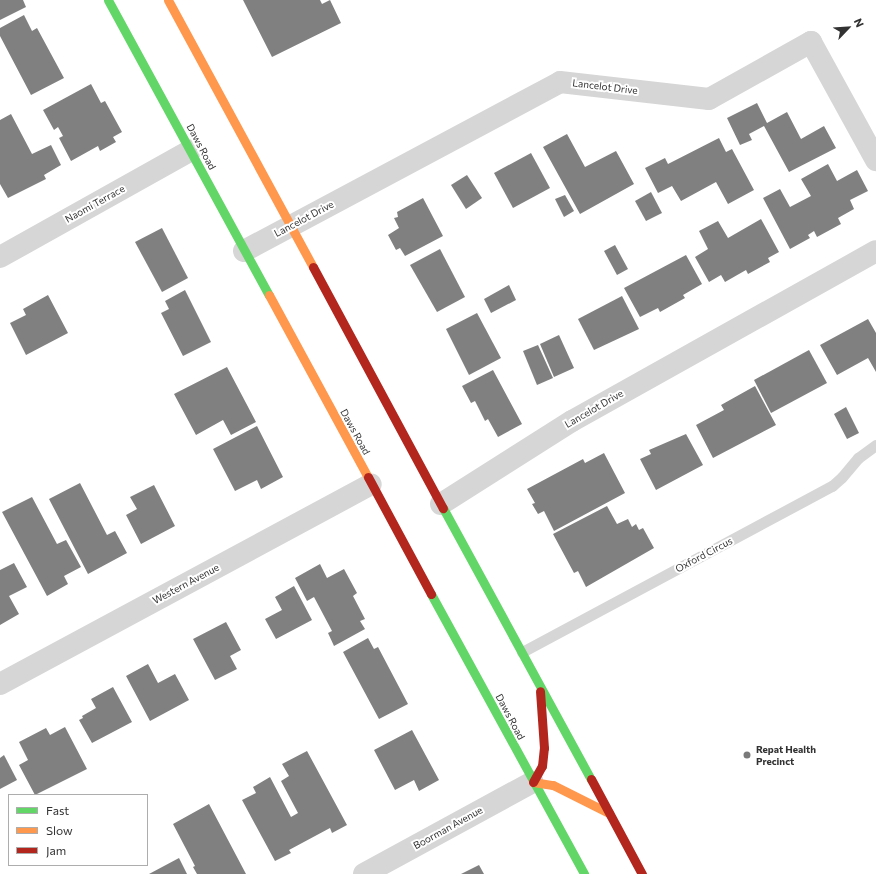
<!DOCTYPE html>
<html>
<head>
<meta charset="utf-8">
<style>
	body { margin:0 }
	#map { position:relative; width:876px; height:874px; overflow:hidden; background:#fff; font-family:Commissioner,sans-serif }
	div>[style] { position:absolute }
	.building>* { inset:0; background:#808080 }
	.lane>* { height:11px; margin:-5.5px; padding:0 5.5px; transform-origin:5.5px; border-radius:5.5px; background:#d6d6d6 }
	.street>* { height:22px; margin:-11px; padding:0 11px; transform-origin:11px; border-radius:11px; background:#d6d6d6 }
	.fast>* { height:9px; margin:-4.5px; padding:0 4.5px; transform-origin:4.5px; border-radius:4.5px; background:#63d668 }
	.slow>* { height:9px; margin:-4.5px; padding:0 4.5px; transform-origin:4.5px; border-radius:4.5px; background:#ff974d }
	.jam>* { height:9px; margin:-4.5px; padding:0 4.5px; transform-origin:4.5px; border-radius:4.5px; background:#b3261e }
	.dots>* { width:11px; height:11px; translate:-50% -50%; box-sizing:border-box; border:2px solid #fff; border-radius:50% }
	span { translate:-50% -50%; white-space:nowrap; text-align:center; line-height:1.15; -webkit-text-stroke:4px #fff; paint-order:stroke }
	.street-label { font-size:10px; color:#323232 }
	.poi-label { font-size:10px; color:#323232; font-weight:700 }
	.left { translate:0 -50%; text-align:left }
	.legend { position:absolute; left:8px; top:794px; width:140px; height:72px; box-sizing:border-box; background:#fff; border:1px solid #adadad; margin:0; padding:5px 7px; list-style:none; font-size:12px; color:#323232 }
	.legend li { display:flex; align-items:center; gap:8px; height:20px }
	.legend b { width:20px; border:1px solid #adadad }
	.north { position:absolute; left:828px; top:8px; width:40px; height:40px; -webkit-text-stroke:3px #fff; paint-order:stroke; rotate:65deg; font-size:11px; font-weight:700; line-height:16px; text-align:center; color:#323232 }
	.north::after { content:''; display:block; margin:auto; width:14px; height:18px; background:#323232; clip-path:polygon(50% 0,100% 100%,50% 72%,0 100%) }
</style>
</head>
<body>
<div id="map">
	<div class="building">
		<i style="clip-path:polygon(0 0,23px 0,26px 7px,0 20px)"></i>
		<i style="clip-path:polygon(243px 0,320px 0,322px 4px,330px 0,341px 23px,272px 57px)"></i>
		<i style="clip-path:polygon(24px 15px,32px 31px,37px 28px,64px 78px,31px 95px,0 36px,0 28px)"></i>
		<i style="clip-path:polygon(91px 84px,101px 103px,105px 101px,122px 132px,113px 137px,116px 142px,100px 151px,98px 146px,71px 161px,59px 138px,63px 136px,58px 127px,54px 130px,43px 110px)"></i>
		<i style="clip-path:polygon(757px 103px,767px 123px,787px 112px,801px 139px,824px 126px,836px 148px,789px 172px,764px 126px,749px 134px,752px 140px,740px 145px,727px 118px)"></i>
		<i style="clip-path:polygon(11px 114px,32px 154px,51px 145px,61px 165px,44px 175px,46px 179px,8px 198px,0 184px,0 120px)"></i>
		<i style="clip-path:polygon(567px 134px,585px 167px,616px 151px,634px 184px,580px 214px,543px 147px)"></i>
		<i style="clip-path:polygon(719px 138px,726px 152px,732px 149px,754px 190px,728px 204px,716px 182px,681px 201px,672px 186px,658px 193px,645px 168px,665px 158px,668px 164px)"></i>
		<i style="clip-path:polygon(531px 153px,550px 188px,513px 208px,494px 173px)"></i>
		<i style="clip-path:polygon(828px 164px,837px 181px,857px 170px,868px 191px,850px 200px,854px 209px,838px 218px,841px 224px,817px 237px,814px 231px,808px 235px,810px 238px,790px 249px,763px 198px,780px 189px,790px 207px,811px 196px,801px 179px)"></i>
		<i style="clip-path:polygon(467px 175px,482px 198px,466px 209px,451px 185px)"></i>
		<i style="clip-path:polygon(651px 192px,662px 213px,646px 221px,635px 201px)"></i>
		<i style="clip-path:polygon(565px 195px,574px 211px,564px 217px,555px 199px)"></i>
		<i style="clip-path:polygon(423px 198px,443px 236px,405px 256px,400px 248px,396px 250px,388px 235px,399px 228px,394px 218px,398px 217px,397px 212px)"></i>
		<i style="clip-path:polygon(761px 219px,779px 252px,768px 258px,770px 262px,748px 274px,746px 270px,725px 282px,721px 275px,709px 282px,695px 257px,708px 249px,699px 231px,718px 221px,728px 238px)"></i>
		<i style="clip-path:polygon(162px 228px,188px 278px,162px 292px,135px 242px)"></i>
		<i style="clip-path:polygon(615px 245px,628px 269px,617px 275px,604px 251px)"></i>
		<i style="clip-path:polygon(440px 249px,465px 297px,437px 312px,410px 265px)"></i>
		<i style="clip-path:polygon(686px 255px,702px 284px,683px 295px,685px 298px,660px 312px,658px 308px,640px 317px,624px 288px)"></i>
		<i style="clip-path:polygon(509px 285px,516px 300px,491px 313px,484px 299px)"></i>
		<i style="clip-path:polygon(185px 290px,211px 342px,183px 356px,161px 313px,169px 309px,165px 301px)"></i>
		<i style="clip-path:polygon(48px 295px,68px 333px,26px 355px,10px 323px,26px 315px,23px 309px)"></i>
		<i style="clip-path:polygon(622px 296px,639px 329px,594px 350px,578px 319px)"></i>
		<i style="clip-path:polygon(477px 313px,501px 358px,469px 375px,446px 329px)"></i>
		<i style="clip-path:polygon(868px 319px,876px 333px,876px 372px,868px 358px,837px 375px,820px 345px)"></i>
		<i style="clip-path:polygon(559px 335px,574px 368px,554px 377px,540px 344px)"></i>
		<i style="clip-path:polygon(538px 345px,553px 378px,537px 385px,523px 351px)"></i>
		<i style="clip-path:polygon(809px 350px,827px 383px,771px 413px,754px 380px)"></i>
		<i style="clip-path:polygon(227px 367px,256px 422px,231px 435px,223px 420px,196px 435px,174px 394px)"></i>
		<i style="clip-path:polygon(493px 370px,522px 424px,498px 437px,488px 419px,485px 421px,475px 401px,471px 403px,462px 386px)"></i>
		<i style="clip-path:polygon(755px 386px,776px 425px,713px 458px,696px 425px,724px 410px,721px 405px)"></i>
		<i style="clip-path:polygon(846px 407px,859px 433px,847px 439px,834px 414px)"></i>
		<i style="clip-path:polygon(257px 426px,283px 477px,261px 489px,257px 480px,235px 491px,213px 449px)"></i>
		<i style="clip-path:polygon(686px 434px,703px 465px,656px 490px,640px 459px,651px 454px,649px 450px)"></i>
		<i style="clip-path:polygon(604px 453px,625px 493px,554px 531px,544px 511px,538px 514px,532px 504px,535px 503px,527px 489px,583px 459px,585px 463px)"></i>
		<i style="clip-path:polygon(80px 483px,107px 535px,115px 531px,127px 553px,88px 574px,49px 499px)"></i>
		<i style="clip-path:polygon(154px 485px,175px 526px,141px 544px,126px 515px,137px 509px,130px 497px)"></i>
		<i style="clip-path:polygon(32px 497px,57px 544px,66px 540px,81px 567px,64px 576px,68px 584px,47px 596px,2px 512px)"></i>
		<i style="clip-path:polygon(607px 506px,617px 524px,628px 519px,632px 527px,636px 524px,639px 530px,643px 528px,654px 548px,586px 587px,578px 571px,574px 573px,553px 534px)"></i>
		<i style="clip-path:polygon(14px 563px,27px 587px,9px 596px,19px 614px,0 625px,0 570px)"></i>
		<i style="clip-path:polygon(320px 564px,327px 578px,344px 569px,357px 593px,353px 596px,365px 619px,360px 621px,365px 629px,334px 646px,328px 633px,332px 631px,314px 597px,307px 601px,295px 578px)"></i>
		<i style="clip-path:polygon(294px 586px,312px 620px,276px 639px,265px 619px,282px 610px,275px 597px)"></i>
		<i style="clip-path:polygon(226px 622px,241px 650px,230px 656px,237px 669px,215px 680px,193px 639px)"></i>
		<i style="clip-path:polygon(368px 638px,374px 649px,378px 647px,408px 704px,379px 719px,343px 652px)"></i>
		<i style="clip-path:polygon(148px 664px,158px 683px,175px 674px,189px 700px,150px 721px,126px 676px)"></i>
		<i style="clip-path:polygon(113px 687px,132px 722px,92px 743px,79px 720px,83px 718px,82px 716px,96px 708px,91px 699px)"></i>
		<i style="clip-path:polygon(65px 727px,87px 769px,35px 795px,19px 765px,28px 760px,19px 742px,46px 728px,50px 735px)"></i>
		<i style="clip-path:polygon(412px 730px,439px 780px,419px 791px,414px 780px,395px 790px,374px 750px)"></i>
		<i style="clip-path:polygon(307px 751px,347px 825px,332px 833px,330px 828px,289px 850px,291px 853px,275px 861px,242px 800px,256px 793px,253px 787px,270px 777px,291px 817px,298px 813px,281px 781px,289px 776px,282px 764px)"></i>
		<i style="clip-path:polygon(4px 755px,17px 780px,0 789px,0 758px)"></i>
		<i style="clip-path:polygon(209px 804px,246px 874px,197px 874px,193px 867px,195px 866px,173px 824px)"></i>
		<i style="clip-path:polygon(179px 858px,187px 874px,149px 874px)"></i>
		<i style="clip-path:polygon(479px 865px,484px 874px,461px 874px)"></i>
	</div>
	<div class="lane">
		<i style="left:522px;top:652px;width:352px;rotate:-28.2deg"></i>
		<i style="left:832px;top:486px;width:13px;rotate:-42deg"></i>
		<i style="left:842px;top:477px;width:25px;rotate:-50deg"></i>
		<i style="left:858px;top:458px;width:22px;rotate:-36deg"></i>
	</div>
	<div class="street">
		<i style="left:244px;top:251px;width:358px;rotate:-28.1deg"></i>
		<i style="left:560px;top:82px;width:150px;rotate:6.5deg"></i>
		<i style="left:709px;top:99px;width:117px;rotate:-29.2deg"></i>
		<i style="left:811px;top:42px;width:135px;rotate:61.2deg"></i>
		<i style="left:0;top:257px;width:218px;rotate:-29.2deg"></i>
		<i style="left:441px;top:504px;width:155px;rotate:-32.4deg"></i>
		<i style="left:572px;top:421px;width:348px;rotate:-29.2deg"></i>
		<i style="left:0;top:684px;width:421px;rotate:-28.3deg"></i>
		<i style="left:364px;top:874px;width:192px;rotate:-28.6deg"></i>
	</div>
	<div class="fast">
		<i style="left:108px;top:0;width:336px;rotate:61.4deg"></i>
		<i style="left:443px;top:508px;width:309px;rotate:61.4deg"></i>
		<i style="left:431px;top:594px;width:319px;rotate:61.3deg"></i>
	</div>
	<div class="slow">
		<i style="left:168px;top:0;width:304px;rotate:61.5deg"></i>
		<i style="left:269px;top:295px;width:207px;rotate:61.5deg"></i>
		<i style="left:533px;top:782px;width:20px;rotate:9deg"></i>
		<i style="left:553px;top:785px;width:63px;rotate:26.6deg"></i>
	</div>
	<div class="jam">
		<i style="left:313px;top:267px;width:274px;rotate:61.7deg"></i>
		<i style="left:368px;top:477px;width:133px;rotate:61.7deg"></i>
		<i style="left:591px;top:779px;width:108px;rotate:61.8deg"></i>
		<i style="left:533px;top:782px;width:18px;rotate:-61deg"></i>
		<i style="left:542px;top:766px;width:18px;rotate:-84deg"></i>
		<i style="left:544px;top:748px;width:57px;rotate:-94deg"></i>
	</div>
	<div class="dots">
		<i style="left:747px;top:755px;background:#7a7a7a"></i>
	</div>
	<div class="street-label">
		<span style="left:605px;top:87px;rotate:7deg">Lancelot Drive</span>
		<span style="left:201px;top:147px;rotate:62deg">Daws Road</span>
		<span style="left:95px;top:204px;rotate:-29deg">Naomi Terrace</span>
		<span style="left:304px;top:219px;rotate:-28deg">Lancelot Drive</span>
		<span style="left:594px;top:409px;rotate:-30deg">Lancelot Drive</span>
		<span style="left:355px;top:432px;rotate:61deg">Daws Road</span>
		<span style="left:704px;top:555px;rotate:-28deg">Oxford Circus</span>
		<span style="left:186px;top:584px;rotate:-28deg">Western Avenue</span>
		<span style="left:510px;top:717px;rotate:62deg">Daws Road</span>
		<span style="left:448px;top:828px;rotate:-29deg">Boorman Avenue</span>
	</div>
	<div class="poi-label">
		<span class="left" style="left:756px;top:755px">Repat Health<br>Precinct</span>
	</div>
	<ul class="legend">
	<li><b style="height:5px;background:#63d668"></b>Fast</li>
	<li><b style="height:5px;background:#ff974d"></b>Slow</li>
	<li><b style="height:5px;background:#b3261e"></b>Jam</li>
	</ul>
	<div class="north">N</div>
</div>
</body>
</html>
